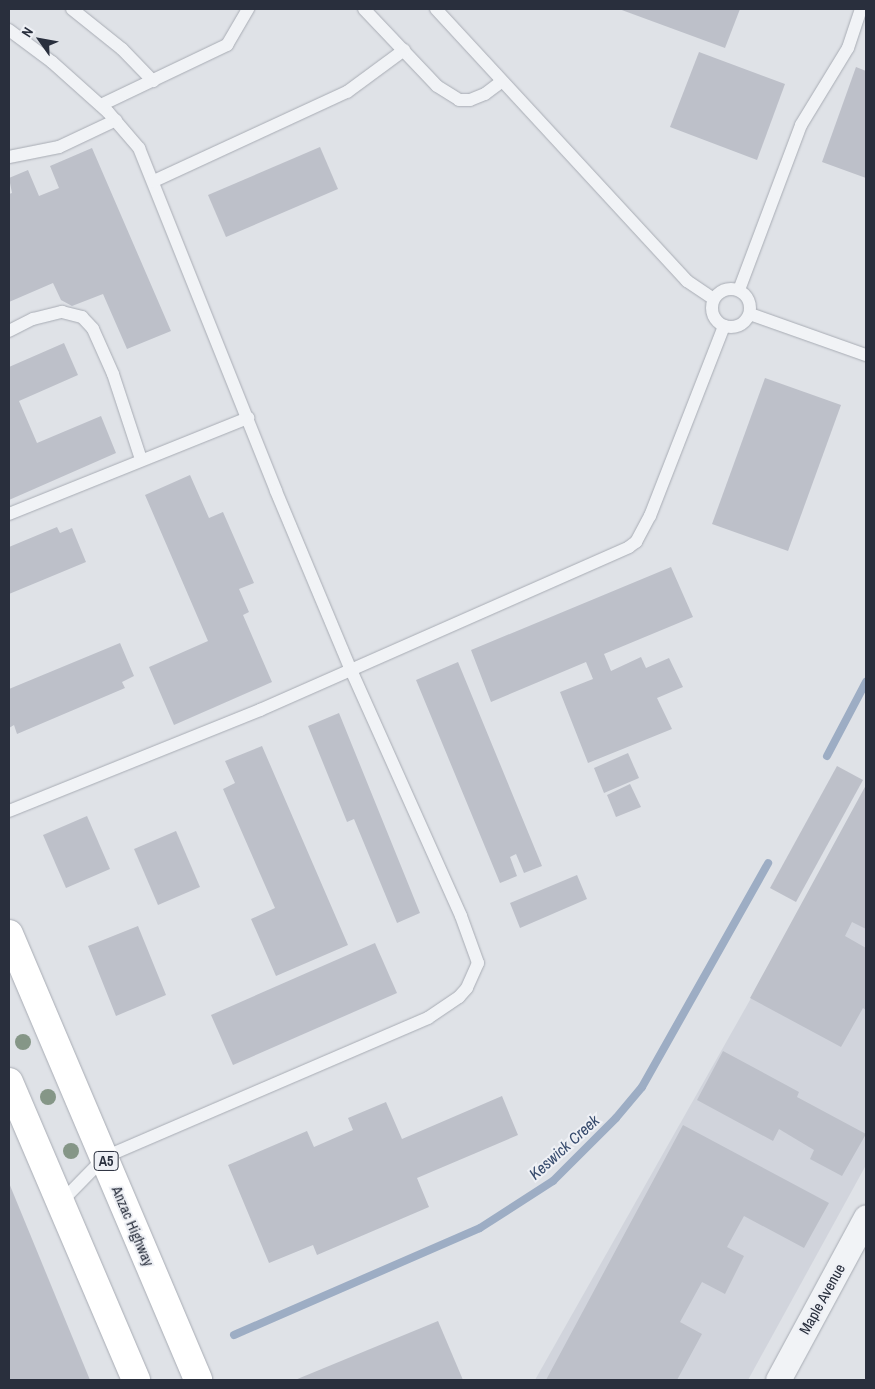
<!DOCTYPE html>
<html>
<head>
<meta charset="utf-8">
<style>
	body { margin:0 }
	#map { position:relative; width:875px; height:1389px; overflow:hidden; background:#dfe2e7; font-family:"Archivo Narrow",sans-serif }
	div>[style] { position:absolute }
	.built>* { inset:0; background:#d1d4dc }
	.stream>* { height:8px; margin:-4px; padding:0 4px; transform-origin:4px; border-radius:4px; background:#9dadc4 }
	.building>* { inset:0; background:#bdc0c9 }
	.roads { filter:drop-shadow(0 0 1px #a8acb4) drop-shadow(0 0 1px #a8acb4) }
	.lane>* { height:12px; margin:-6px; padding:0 6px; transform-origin:6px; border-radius:6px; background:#f1f3f6 }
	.lane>.ring { margin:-6px; padding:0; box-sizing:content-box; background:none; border:12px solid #f1f3f6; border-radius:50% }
	.street>* { height:25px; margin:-12.5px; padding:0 12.5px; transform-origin:12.5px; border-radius:12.5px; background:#f1f3f6 }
	.highway>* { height:28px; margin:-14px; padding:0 14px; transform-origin:14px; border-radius:14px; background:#fff }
	.trees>* { width:16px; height:16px; margin:-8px; border-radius:50%; background:#859687 }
	span { translate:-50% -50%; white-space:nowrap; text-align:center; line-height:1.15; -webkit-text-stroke:4px #eef0f5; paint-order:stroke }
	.shield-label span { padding:1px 4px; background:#eef0f5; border:1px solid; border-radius:4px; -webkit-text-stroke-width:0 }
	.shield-label { font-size:14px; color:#292f3d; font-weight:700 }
	.street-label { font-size:15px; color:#292f3d }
	.water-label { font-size:16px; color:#374b6d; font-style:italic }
	.frame { position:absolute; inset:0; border:10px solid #292f3d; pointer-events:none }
	.north { position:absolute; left:15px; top:15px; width:50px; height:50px; -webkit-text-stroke:4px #eef0f5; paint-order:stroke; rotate:302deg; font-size:14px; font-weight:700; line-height:20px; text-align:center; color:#292f3d }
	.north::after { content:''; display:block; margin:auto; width:18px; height:22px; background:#292f3d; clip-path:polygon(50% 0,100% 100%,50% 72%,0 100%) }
</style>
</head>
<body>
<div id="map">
	<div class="built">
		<i style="clip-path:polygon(866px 795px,866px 1165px,748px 1380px,535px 1380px)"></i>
	</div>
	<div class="stream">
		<i style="left:827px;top:756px;width:84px;rotate:-62.2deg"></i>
		<i style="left:234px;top:1335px;width:268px;rotate:-23.5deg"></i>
		<i style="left:480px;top:1228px;width:87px;rotate:-32.8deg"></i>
		<i style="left:553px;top:1181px;width:89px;rotate:-45deg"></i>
		<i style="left:616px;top:1118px;width:40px;rotate:-50deg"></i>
		<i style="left:642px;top:1087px;width:257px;rotate:-60.6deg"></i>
	</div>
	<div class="building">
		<i style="clip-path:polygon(619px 9px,740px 9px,725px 48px)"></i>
		<i style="clip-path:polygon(699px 52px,785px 84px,757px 160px,670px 127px)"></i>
		<i style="clip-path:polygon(856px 67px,866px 71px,866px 178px,822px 162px)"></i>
		<i style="clip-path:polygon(320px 147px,338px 189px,226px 237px,208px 195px)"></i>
		<i style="clip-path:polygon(92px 148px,171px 331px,127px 349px,103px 294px,72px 306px,61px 300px,53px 283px,9px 302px,9px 194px,12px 193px,9px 178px,28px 170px,39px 196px,59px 188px,50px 166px)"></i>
		<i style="clip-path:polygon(64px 343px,78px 375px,19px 401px,37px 443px,101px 416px,116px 453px,9px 500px,9px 367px)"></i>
		<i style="clip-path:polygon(765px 378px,841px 405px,788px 551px,712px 524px)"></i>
		<i style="clip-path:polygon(190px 475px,209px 518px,223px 512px,254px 583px,239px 589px,249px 612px,243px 615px,272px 682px,174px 725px,149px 667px,208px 641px,145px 495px)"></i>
		<i style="clip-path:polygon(57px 527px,60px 533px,72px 528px,86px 562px,9px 594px,9px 547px)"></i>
		<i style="clip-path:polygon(671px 567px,693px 617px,604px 654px,611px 671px,641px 657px,646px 668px,669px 658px,683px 687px,657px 698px,672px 729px,588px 763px,560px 692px,593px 679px,586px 662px,491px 702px,471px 650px)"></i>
		<i style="clip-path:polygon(120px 643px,134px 676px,122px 682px,125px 688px,17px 734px,14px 725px,9px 728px,9px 689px)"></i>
		<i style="clip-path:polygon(458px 662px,542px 866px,524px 873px,516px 854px,510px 857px,517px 876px,500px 883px,416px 680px)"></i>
		<i style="clip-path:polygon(339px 713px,420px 913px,397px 923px,354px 819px,347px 822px,308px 726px)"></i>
		<i style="clip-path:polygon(262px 746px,348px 945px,276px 976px,251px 919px,275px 908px,223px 789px,235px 783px,225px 761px)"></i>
		<i style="clip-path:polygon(628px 753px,639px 778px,604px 793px,594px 768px)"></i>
		<i style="clip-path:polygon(837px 766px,863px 780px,796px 902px,770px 888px)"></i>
		<i style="clip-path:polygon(630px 784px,641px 807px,616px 817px,607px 795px)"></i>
		<i style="clip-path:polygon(866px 785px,866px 929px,852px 922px,845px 936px,866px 948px,866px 1010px,863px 1008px,841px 1047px,750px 998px)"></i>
		<i style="clip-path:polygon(87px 816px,110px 869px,66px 888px,43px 835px)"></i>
		<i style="clip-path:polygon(176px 831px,200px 887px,158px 905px,134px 849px)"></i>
		<i style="clip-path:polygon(577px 875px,587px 899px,520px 928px,510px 903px)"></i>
		<i style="clip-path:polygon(138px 926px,166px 995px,116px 1016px,88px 946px)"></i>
		<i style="clip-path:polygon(375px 943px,397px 993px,233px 1065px,211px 1015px)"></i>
		<i style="clip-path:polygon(723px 1051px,799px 1092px,797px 1097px,866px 1134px,842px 1176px,810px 1159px,814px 1150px,779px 1129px,773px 1141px,697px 1100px)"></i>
		<i style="clip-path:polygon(502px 1096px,518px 1135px,417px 1178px,429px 1207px,317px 1255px,313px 1245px,269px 1263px,228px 1165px,307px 1131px,314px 1147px,353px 1130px,348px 1118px,386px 1102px,402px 1139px)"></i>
		<i style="clip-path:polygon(683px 1125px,829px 1203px,804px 1248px,744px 1216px,727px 1247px,744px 1256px,725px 1294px,702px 1282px,680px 1322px,702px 1334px,677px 1380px,546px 1380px)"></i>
		<i style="clip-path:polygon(9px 1183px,90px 1380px,9px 1380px)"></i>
		<i style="clip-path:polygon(438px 1321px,463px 1380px,295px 1380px)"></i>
	</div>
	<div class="roads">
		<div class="lane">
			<i style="left:72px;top:9px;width:64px;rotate:38.7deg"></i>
			<i style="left:122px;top:49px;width:45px;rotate:45.9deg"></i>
			<i style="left:364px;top:9px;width:106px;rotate:46.5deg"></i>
			<i style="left:437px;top:86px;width:26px;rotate:32deg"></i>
			<i style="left:459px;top:100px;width:11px"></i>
			<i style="left:470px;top:100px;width:16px;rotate:-22deg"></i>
			<i style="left:485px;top:94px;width:21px;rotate:-37deg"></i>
			<i style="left:436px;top:9px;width:370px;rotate:47.3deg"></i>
			<i style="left:687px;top:281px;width:32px;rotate:34deg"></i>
			<i style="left:9px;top:30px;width:54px;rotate:36.7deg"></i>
			<i style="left:52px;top:62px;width:75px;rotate:41.8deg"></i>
			<i style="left:108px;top:112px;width:48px;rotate:49.3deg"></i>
			<i style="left:139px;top:148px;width:369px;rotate:68.2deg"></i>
			<i style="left:276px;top:491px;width:194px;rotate:67.3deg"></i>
			<i style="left:351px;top:670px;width:269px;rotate:65.9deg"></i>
			<i style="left:461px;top:916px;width:50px;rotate:70.1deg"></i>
			<i style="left:478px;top:963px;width:27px;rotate:114deg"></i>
			<i style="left:467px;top:988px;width:12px;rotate:132deg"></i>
			<i style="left:459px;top:997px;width:37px;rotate:146deg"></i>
			<i style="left:428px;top:1018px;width:352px;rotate:156.7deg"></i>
			<i style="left:105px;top:1157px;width:64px;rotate:134.4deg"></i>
			<i style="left:101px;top:105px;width:140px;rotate:-25.5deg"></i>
			<i style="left:227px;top:45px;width:42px;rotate:-59.7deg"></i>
			<i style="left:9px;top:157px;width:51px;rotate:-11.3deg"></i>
			<i style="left:59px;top:147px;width:63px;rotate:-25.3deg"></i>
			<i style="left:154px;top:181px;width:213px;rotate:-24.8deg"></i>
			<i style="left:347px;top:92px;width:71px;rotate:-36.4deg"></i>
			<i class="ring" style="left:712px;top:289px;width:26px;height:26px"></i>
			<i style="left:739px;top:290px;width:176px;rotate:-69.4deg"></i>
			<i style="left:801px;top:125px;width:90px;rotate:-58.6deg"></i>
			<i style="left:848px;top:48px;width:41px;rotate:-71.6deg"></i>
			<i style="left:750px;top:314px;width:123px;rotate:19.5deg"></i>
			<i style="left:9px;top:331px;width:27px;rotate:-27deg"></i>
			<i style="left:33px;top:319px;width:30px;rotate:-14deg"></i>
			<i style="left:62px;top:312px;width:21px;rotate:14deg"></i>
			<i style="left:82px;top:317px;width:16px;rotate:47deg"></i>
			<i style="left:93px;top:329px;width:49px;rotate:66deg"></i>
			<i style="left:113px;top:374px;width:89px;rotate:71.8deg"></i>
			<i style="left:9px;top:514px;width:258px;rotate:-21.9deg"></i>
			<i style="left:9px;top:811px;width:271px;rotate:-21.9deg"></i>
			<i style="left:260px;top:710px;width:403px;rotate:-23.8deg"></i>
			<i style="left:629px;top:547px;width:9px;rotate:-36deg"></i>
			<i style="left:636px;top:542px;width:30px;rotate:-62deg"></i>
			<i style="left:650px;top:516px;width:204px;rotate:-68.7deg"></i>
		</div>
		<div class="street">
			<i style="left:778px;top:1380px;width:185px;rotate:-61.6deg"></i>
		</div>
		<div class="highway">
			<i style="left:9px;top:934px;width:484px;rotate:67deg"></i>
			<i style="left:9px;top:1082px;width:324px;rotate:66.9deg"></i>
		</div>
	</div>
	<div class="trees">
		<i style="left:23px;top:1042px"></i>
		<i style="left:48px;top:1097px"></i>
		<i style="left:71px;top:1151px"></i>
	</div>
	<div class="shield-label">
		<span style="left:106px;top:1161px">A5</span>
	</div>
	<div class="street-label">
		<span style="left:133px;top:1226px;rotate:67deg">Anzac Highway</span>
		<span style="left:822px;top:1299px;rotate:-61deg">Maple Avenue</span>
	</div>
	<div class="water-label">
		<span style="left:564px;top:1147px;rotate:-42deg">Keswick Creek</span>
	</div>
	<div class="frame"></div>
	<div class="north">N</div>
</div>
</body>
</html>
